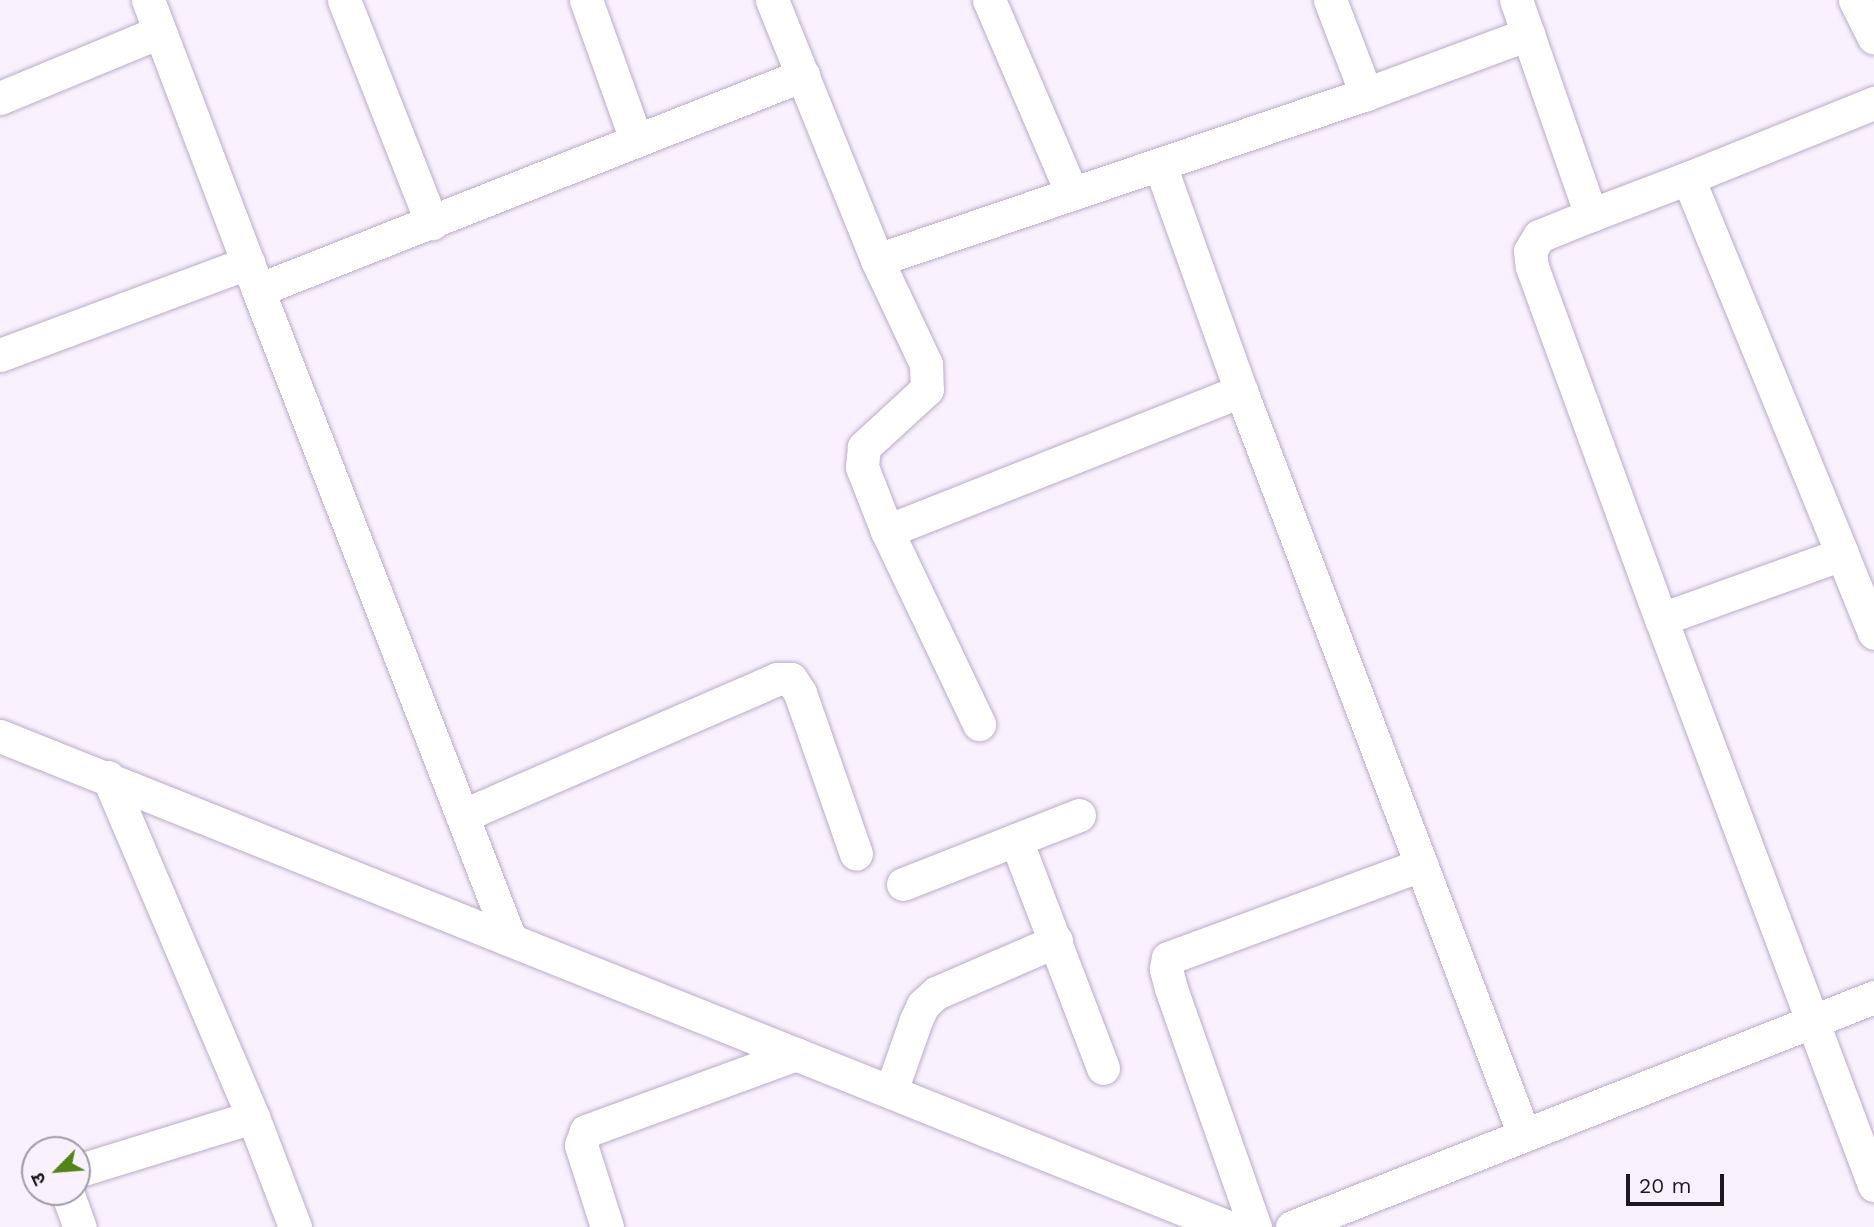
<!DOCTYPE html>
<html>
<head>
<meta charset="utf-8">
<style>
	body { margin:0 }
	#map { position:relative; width:1874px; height:1227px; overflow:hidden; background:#f9f2fe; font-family:"Work Sans","Noto Sans Devanagari",sans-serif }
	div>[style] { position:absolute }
	.roads { filter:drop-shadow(0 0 2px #bcabc8) drop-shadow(0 0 2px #bcabc8) }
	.minor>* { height:33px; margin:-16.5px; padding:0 16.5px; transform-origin:16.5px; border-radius:16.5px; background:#fff }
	span { translate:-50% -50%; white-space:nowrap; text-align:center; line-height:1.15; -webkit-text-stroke:6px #f9f2fe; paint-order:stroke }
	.north { position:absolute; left:21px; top:1136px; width:70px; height:70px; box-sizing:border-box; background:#f9f2fe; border:2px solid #a19ba6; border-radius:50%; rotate:245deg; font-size:19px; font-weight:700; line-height:28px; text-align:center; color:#1e1822 }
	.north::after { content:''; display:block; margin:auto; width:24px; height:32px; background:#538417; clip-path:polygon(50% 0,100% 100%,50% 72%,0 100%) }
	.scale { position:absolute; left:1626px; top:1174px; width:98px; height:32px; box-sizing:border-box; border:4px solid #1e1822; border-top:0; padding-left:9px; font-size:21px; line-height:24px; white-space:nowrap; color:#1e1822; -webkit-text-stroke:5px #f9f2fe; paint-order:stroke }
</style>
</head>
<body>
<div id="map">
	<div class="roads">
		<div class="minor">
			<i style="left:148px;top:0;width:310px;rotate:69.2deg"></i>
			<i style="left:344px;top:0;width:240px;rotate:68.5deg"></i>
			<i style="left:586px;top:0;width:149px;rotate:70.3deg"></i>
			<i style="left:772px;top:0;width:280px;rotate:68deg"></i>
			<i style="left:877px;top:260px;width:115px;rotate:64.8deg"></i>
			<i style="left:926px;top:364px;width:25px;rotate:88deg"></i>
			<i style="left:927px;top:389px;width:86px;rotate:137.4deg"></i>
			<i style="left:864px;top:447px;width:20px;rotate:96deg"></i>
			<i style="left:862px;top:467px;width:69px;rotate:68.7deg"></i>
			<i style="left:887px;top:531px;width:214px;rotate:64.5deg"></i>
			<i style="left:989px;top:0;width:211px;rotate:66.8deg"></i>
			<i style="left:1330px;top:0;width:101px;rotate:69deg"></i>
			<i style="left:1516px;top:0;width:228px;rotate:70.8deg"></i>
			<i style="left:1591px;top:215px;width:104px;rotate:-20.9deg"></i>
			<i style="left:1688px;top:178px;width:406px;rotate:67.7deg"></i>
			<i style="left:1842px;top:554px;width:192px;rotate:160.2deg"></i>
			<i style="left:1661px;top:619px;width:605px;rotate:69.38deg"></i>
			<i style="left:1855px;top:0;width:42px;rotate:63.4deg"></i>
			<i style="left:0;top:98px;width:172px;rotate:-22.5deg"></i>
			<i style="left:1160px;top:165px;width:240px;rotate:70.3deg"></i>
			<i style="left:1241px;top:391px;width:796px;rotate:69.17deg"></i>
			<i style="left:1688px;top:178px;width:201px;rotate:-22deg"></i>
			<i style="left:1591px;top:215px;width:56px;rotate:158deg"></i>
			<i style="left:1539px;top:236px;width:17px;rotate:121deg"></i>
			<i style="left:1530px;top:251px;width:16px;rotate:83deg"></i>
			<i style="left:1532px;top:267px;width:375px;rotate:69.9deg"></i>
			<i style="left:877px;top:260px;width:516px;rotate:-18.75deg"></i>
			<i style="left:1366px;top:94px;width:173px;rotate:-20.3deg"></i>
			<i style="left:0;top:355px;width:265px;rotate:-20.4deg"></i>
			<i style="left:887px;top:531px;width:381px;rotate:-21.6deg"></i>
			<i style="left:1842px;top:554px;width:85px;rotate:67.9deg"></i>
			<i style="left:0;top:736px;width:1323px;rotate:21.79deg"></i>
			<i style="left:108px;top:777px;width:370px;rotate:66.9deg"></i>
			<i style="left:462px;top:816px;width:326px;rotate:-23.5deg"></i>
			<i style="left:761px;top:686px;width:17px;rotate:-24deg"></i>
			<i style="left:777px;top:679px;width:14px"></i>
			<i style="left:791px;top:679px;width:17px;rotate:57deg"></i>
			<i style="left:800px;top:693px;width:170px;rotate:70.8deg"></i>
			<i style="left:1016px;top:840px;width:244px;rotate:69.1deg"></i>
			<i style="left:903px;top:884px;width:189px;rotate:-21.4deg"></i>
			<i style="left:510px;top:939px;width:696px;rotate:-111.22deg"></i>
			<i style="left:258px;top:290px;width:586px;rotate:-21.53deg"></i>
			<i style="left:891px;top:1091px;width:75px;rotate:-70.6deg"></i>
			<i style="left:916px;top:1020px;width:17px;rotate:-65deg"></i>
			<i style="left:923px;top:1005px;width:18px;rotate:-43deg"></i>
			<i style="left:936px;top:993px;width:131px;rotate:-23.4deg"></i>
			<i style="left:77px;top:1171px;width:184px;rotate:-17.1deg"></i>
			<i style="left:253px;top:1117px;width:118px;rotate:69.1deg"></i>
			<i style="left:67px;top:1192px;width:37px;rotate:70deg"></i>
			<i style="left:607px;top:1227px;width:86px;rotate:-107.6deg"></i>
			<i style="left:581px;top:1145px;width:15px;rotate:-70deg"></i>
			<i style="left:586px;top:1131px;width:224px;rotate:-20.1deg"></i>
			<i style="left:1255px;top:1227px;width:253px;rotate:-109.4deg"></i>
			<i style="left:1171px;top:988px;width:20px;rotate:-105deg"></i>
			<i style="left:1166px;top:969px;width:11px;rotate:-80deg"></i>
			<i style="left:1168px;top:958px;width:270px;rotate:-20.2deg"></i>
			<i style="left:1292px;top:1227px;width:626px;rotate:-21.56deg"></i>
		</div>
	</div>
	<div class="north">उ</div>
	<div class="scale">20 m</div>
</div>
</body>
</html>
